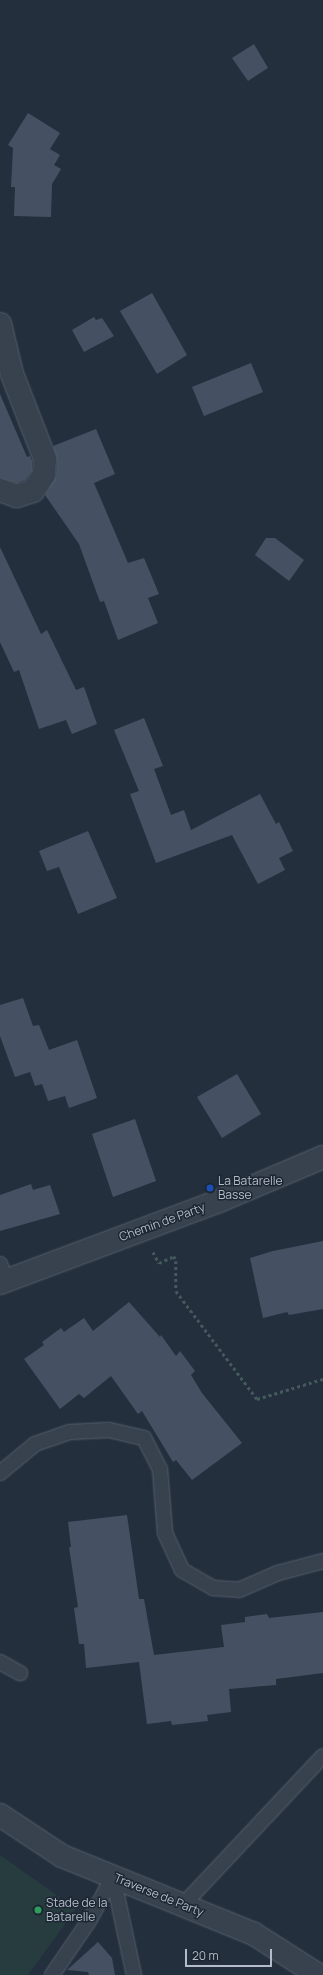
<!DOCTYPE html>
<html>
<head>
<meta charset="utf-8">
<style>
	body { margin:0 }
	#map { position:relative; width:323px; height:1975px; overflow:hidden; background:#242f3e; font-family:Manrope,sans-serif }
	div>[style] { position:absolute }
	.green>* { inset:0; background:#263c3f }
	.building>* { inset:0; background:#455162 }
	.path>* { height:2.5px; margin-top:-1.25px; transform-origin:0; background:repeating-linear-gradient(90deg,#44595c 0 3px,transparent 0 6px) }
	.roads { filter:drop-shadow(0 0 1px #565f6c) drop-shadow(0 0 1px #565f6c) }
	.service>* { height:14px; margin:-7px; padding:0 7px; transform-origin:7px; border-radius:7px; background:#38414e }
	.minor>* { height:22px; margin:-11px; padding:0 11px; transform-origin:11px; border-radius:11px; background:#38414e }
	.dots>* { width:11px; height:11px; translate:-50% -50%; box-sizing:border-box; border:2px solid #1d2633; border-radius:50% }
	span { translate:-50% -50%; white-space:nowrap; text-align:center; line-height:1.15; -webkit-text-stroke:3px #1d2633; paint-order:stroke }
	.poi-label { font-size:12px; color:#b4bcc9 }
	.left { translate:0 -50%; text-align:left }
	.street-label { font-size:12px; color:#b4bcc9 }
	.scale { position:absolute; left:185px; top:1949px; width:87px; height:18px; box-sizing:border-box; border:2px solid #b4bcc9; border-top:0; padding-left:5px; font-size:12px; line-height:14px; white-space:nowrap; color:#b4bcc9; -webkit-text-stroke:3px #1d2633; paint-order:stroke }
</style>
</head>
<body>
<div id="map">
	<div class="green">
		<i style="clip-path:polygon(0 1855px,58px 1896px,64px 1904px,79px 1905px,28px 1975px,0 1975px)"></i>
	</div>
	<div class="building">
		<i style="clip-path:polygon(254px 44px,268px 68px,248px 81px,232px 58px)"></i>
		<i style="clip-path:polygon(28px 113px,60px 133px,50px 149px,60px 155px,54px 165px,61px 169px,52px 184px,51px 217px,14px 216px,15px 187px,11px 187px,13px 148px,8px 145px)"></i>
		<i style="clip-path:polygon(152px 293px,187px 355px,157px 374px,120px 311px)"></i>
		<i style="clip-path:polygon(94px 317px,96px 320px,102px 318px,114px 336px,84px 352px,72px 330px)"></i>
		<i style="clip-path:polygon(251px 363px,263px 392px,204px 416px,192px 387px)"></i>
		<i style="clip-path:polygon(0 394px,27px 457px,30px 456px,32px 461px,32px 471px,25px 480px,17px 483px,0 478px)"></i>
		<i style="clip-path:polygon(96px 429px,115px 474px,94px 483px,128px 563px,144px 558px,159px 594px,148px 598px,158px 623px,118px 640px,104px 601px,100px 602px,79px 544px,45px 495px,56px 476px,57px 459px,53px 446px)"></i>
		<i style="clip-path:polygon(266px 538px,275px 538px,304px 560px,289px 581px,255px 555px)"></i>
		<i style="clip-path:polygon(0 547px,41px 634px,47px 630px,76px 690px,84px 687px,97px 724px,72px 734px,66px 720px,39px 729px,19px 670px,14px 672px,0 642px)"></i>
		<i style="clip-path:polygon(144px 718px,163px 766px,154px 769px,171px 815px,184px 810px,191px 830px,260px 794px,276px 824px,279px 822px,293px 851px,279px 858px,285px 870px,258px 884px,232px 835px,156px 863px,130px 794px,139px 791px,114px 730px)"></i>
		<i style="clip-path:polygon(88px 831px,117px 898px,78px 914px,59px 867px,47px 871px,39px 851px)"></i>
		<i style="clip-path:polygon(23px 998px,33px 1026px,39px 1025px,49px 1050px,77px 1040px,97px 1098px,69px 1108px,65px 1096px,48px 1101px,42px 1084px,35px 1086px,30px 1072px,15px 1077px,0 1036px,0 1005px)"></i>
		<i style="clip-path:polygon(237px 1074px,261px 1114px,222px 1138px,197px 1097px)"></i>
		<i style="clip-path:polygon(135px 1119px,156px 1181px,113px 1197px,92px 1134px)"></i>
		<i style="clip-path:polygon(31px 1184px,33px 1190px,50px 1185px,60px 1214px,0 1231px,0 1195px)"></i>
		<i style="clip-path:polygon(323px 1241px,323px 1309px,289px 1315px,287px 1312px,263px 1318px,250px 1258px,273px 1251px)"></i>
		<i style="clip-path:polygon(129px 1302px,160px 1337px,161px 1335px,176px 1356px,180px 1351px,195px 1371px,191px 1375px,202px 1393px,242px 1443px,192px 1480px,176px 1460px,173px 1462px,142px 1411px,138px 1414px,111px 1376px,84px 1398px,79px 1394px,60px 1409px,24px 1359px,44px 1345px,42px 1342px,61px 1328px,64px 1332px,84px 1318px,93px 1331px)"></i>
		<i style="clip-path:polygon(127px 1515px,139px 1599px,144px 1599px,154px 1655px,224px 1647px,221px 1625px,245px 1622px,245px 1617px,267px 1614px,269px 1618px,323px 1612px,323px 1673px,276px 1679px,276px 1685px,229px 1689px,231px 1712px,207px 1715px,208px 1721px,172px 1725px,171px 1721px,147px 1724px,139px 1662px,86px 1668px,84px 1644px,79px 1644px,74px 1608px,78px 1607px,69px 1547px,71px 1547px,68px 1522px)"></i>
		<i style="clip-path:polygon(98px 1942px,112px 1958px,115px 1975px,89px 1975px,88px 1972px,67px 1970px)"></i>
	</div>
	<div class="path">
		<i style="left:153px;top:1252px;width:13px;rotate:61deg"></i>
		<i style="left:159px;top:1263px;width:17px;rotate:-25deg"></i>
		<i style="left:174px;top:1256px;width:5px;rotate:68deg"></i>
		<i style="left:176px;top:1261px;width:30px;rotate:90deg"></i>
		<i style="left:176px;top:1291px;width:135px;rotate:53.1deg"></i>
		<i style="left:257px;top:1399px;width:69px;rotate:-16.9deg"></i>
	</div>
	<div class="roads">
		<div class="service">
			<i style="left:0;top:1264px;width:18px;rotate:68deg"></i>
			<i style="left:0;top:1473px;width:45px;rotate:-39.6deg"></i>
			<i style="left:35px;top:1444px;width:37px;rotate:-19deg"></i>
			<i style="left:70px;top:1432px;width:39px;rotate:-3deg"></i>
			<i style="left:109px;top:1430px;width:36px;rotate:13deg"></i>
			<i style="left:144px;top:1438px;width:35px;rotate:63deg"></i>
			<i style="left:160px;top:1469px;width:64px;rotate:85.5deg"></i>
			<i style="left:165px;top:1533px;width:41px;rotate:65.3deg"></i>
			<i style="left:182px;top:1570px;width:36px;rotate:30deg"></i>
			<i style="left:213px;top:1588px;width:26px;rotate:4deg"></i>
			<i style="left:239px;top:1590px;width:43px;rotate:-23.6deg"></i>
			<i style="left:278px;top:1573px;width:47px;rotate:-14.9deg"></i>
			<i style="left:0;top:1662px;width:23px;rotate:29deg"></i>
			<i style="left:113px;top:1877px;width:100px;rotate:77.9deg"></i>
			<i style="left:183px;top:1905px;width:204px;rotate:-46.8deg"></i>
			<i style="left:52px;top:1975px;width:65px;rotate:-55.6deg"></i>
			<i style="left:89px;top:1921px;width:50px;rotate:-61.4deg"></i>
		</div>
		<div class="minor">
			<i style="left:0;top:324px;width:51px;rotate:76.5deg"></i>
			<i style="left:12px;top:374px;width:91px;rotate:68.8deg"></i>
			<i style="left:45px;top:459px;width:16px;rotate:94deg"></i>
			<i style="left:44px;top:475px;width:19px;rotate:125deg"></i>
			<i style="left:33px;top:491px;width:17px;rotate:163deg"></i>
			<i style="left:17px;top:496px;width:18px;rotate:-161deg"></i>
			<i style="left:0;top:1283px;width:234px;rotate:-20.5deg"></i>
			<i style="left:219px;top:1201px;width:113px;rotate:-22.9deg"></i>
			<i style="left:0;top:1815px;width:74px;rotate:33.5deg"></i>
			<i style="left:62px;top:1856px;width:207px;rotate:22.1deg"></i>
			<i style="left:254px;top:1934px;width:76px;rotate:32.6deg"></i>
		</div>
	</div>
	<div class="dots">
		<i style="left:210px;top:1188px;background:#1a4fb4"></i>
		<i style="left:38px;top:1910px;background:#2e9e5b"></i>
	</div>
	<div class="poi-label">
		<span class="left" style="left:218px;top:1188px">La Batarelle<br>Basse</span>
		<span class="left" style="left:46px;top:1910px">Stade de la<br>Batarelle</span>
	</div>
	<div class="street-label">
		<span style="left:162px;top:1222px;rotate:-20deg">Chemin de Party</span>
		<span style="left:159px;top:1895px;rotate:22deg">Traverse de Party</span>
	</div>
	<div class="scale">20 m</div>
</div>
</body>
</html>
